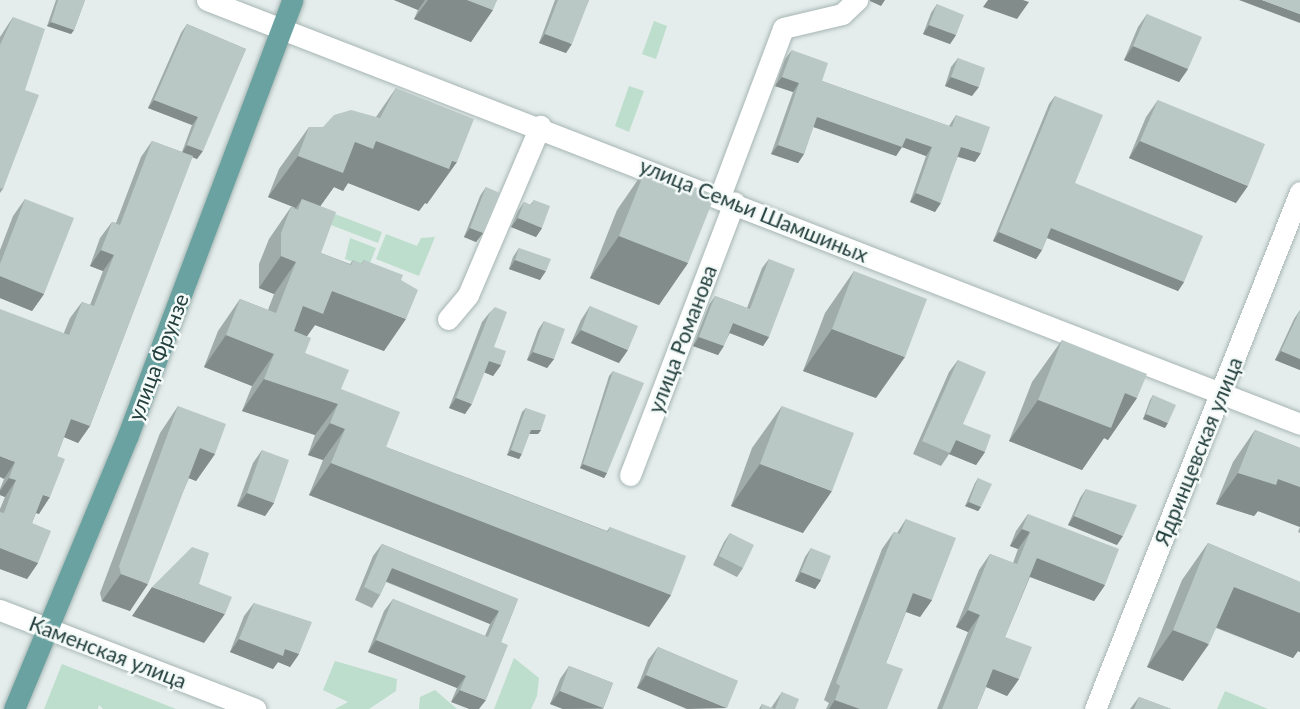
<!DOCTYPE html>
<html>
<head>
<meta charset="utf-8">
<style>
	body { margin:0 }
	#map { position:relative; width:1300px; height:709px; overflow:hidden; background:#e4edeb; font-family:Lato,sans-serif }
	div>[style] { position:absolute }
	.green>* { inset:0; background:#bddecd }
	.roads { filter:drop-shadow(0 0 2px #a6b5b3) drop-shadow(0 0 2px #a6b5b3) }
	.minor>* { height:21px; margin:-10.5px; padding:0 10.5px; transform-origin:10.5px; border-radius:10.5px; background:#fff }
	.major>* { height:21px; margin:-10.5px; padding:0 10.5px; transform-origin:10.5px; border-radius:10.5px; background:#69a2a0 }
	.wall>* { inset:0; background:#9faca9 }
	.shaded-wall>* { inset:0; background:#828c8a }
	.building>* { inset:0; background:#b9c8c5 }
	span { translate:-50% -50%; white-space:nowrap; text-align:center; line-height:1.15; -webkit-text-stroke:5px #f4faf8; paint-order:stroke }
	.street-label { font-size:21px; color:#233f3d }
</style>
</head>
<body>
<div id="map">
	<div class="green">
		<i style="clip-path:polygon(654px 21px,667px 26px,656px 59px,642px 54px)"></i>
		<i style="clip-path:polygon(629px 86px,644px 91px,629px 132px,615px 126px)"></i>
		<i style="clip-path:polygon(335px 214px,382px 232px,378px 243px,331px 225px)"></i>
		<i style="clip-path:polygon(386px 234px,417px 246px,421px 238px,435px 237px,419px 276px,376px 259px)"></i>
		<i style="clip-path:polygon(350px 238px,376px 248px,368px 268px,345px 259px)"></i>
		<i style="clip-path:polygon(514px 658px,539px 678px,537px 696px,531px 709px,494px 709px)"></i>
		<i style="clip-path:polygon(335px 661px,397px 679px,396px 691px,369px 709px,335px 709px,348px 702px,323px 690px)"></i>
		<i style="clip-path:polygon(62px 664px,176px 709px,103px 709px,99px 705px,98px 709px,44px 709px)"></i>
		<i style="clip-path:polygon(435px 690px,457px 709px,419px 709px,420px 697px)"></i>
		<i style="clip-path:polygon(1225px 691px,1268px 709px,1217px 709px)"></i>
	</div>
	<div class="roads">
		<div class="minor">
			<i style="left:207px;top:0;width:1172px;rotate:21.2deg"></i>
			<i style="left:720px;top:196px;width:179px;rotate:-69.4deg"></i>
			<i style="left:783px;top:28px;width:61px;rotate:-13.3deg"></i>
			<i style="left:842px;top:14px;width:21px;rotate:-43deg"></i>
			<i style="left:448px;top:319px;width:31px;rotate:-50deg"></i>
			<i style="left:468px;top:295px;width:184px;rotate:-66.9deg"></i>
			<i style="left:630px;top:475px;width:292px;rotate:-69.1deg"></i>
			<i style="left:0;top:610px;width:274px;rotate:21.2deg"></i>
			<i style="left:1095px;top:709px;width:556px;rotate:-68.37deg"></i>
		</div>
		<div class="major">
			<i style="left:14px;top:709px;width:297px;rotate:-67.4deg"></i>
			<i style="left:128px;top:435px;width:465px;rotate:-69.3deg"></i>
		</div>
	</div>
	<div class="wall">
		<i style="clip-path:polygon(56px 0,85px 0,74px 30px,71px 34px,47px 26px)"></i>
		<i style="clip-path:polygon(394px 0,497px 0,471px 42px,414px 19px,418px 10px)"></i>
		<i style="clip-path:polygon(555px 0,589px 0,566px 53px,539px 43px)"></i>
		<i style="clip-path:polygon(937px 4px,956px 35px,950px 44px,923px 34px,931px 13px)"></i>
		<i style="clip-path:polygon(1147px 14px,1188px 69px,1179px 82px,1124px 60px,1138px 27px)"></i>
		<i style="clip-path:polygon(13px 17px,25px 90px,3px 189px,0 193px,0 37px)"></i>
		<i style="clip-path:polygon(187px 24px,246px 49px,197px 159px,192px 157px,90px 426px,78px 443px,64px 437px,57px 456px,39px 514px,36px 513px,32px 523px,38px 563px,27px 579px,0 569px,0 509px,5px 497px,0 495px,0 489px,70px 318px,82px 302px,90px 305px,103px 271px,90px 266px,100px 238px,112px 222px,116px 223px,141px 157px,152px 141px,182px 152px,192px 125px,148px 108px,181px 33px)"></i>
		<i style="clip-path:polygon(792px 50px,822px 81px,949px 126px,956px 115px,975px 162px,958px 156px,935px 212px,910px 202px,926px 156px,902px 147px,896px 156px,813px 127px,804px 154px,798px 163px,771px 154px,793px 92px,775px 86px,785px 59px)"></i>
		<i style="clip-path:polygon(958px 58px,972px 96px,945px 86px,951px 67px)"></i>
		<i style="clip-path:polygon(396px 88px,427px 204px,425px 203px,419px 211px,348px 183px,343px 191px,334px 187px,320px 206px,321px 253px,350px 264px,353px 260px,361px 264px,364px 260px,401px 280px,384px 351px,315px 325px,307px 336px,305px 353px,341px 389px,386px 447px,607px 531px,610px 527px,671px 595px,649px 627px,309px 495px,323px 460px,308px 455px,315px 435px,242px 411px,252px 386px,204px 367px,218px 331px,240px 299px,268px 310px,274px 294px,259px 288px,259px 264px,269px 239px,291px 207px,296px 208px,268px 197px,279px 169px,309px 127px,323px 127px,376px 117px)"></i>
		<i style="clip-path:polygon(1055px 96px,1075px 183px,1184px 282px,1178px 291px,1047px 238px,1042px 250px,1036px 259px,993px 241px,1049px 104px)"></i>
		<i style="clip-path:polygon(1158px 100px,1236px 203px,1129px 158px,1146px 117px)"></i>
		<i style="clip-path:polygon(646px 168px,688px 263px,659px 305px,590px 278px,617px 210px)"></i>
		<i style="clip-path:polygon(486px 187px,483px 233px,476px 242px,464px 237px,480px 196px)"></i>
		<i style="clip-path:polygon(25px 199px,44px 294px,32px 311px,0 298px,0 250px,13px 216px)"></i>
		<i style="clip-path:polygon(534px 200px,542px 228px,536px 237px,511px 227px,518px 211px,524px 202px,530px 205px)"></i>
		<i style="clip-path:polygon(519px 248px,540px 280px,509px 269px,513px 257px)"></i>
		<i style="clip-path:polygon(769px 259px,769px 337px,763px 346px,730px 333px,718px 355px,693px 346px,709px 305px,715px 296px,747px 308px,762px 268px)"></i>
		<i style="clip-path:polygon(854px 271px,876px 398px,803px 371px,825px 313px)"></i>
		<i style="clip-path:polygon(590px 306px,619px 363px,571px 343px,581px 320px)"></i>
		<i style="clip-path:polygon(1300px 310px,1300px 370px,1275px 360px,1294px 319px)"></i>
		<i style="clip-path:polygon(490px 312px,494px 347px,501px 365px,493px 376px,484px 372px,465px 414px,449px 408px,482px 322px)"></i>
		<i style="clip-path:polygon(544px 321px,554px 359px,547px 368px,527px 360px,538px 330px)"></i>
		<i style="clip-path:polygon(1062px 340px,1137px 398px,1108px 440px,1104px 438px,1082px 470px,1009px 441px,1032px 382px)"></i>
		<i style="clip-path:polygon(958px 360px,963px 424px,985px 452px,976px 465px,949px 454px,941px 466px,913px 454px,949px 372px)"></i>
		<i style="clip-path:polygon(613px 371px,607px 473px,604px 478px,580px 468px,609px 376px)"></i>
		<i style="clip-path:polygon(1153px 395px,1165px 428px,1143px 419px,1150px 400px)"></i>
		<i style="clip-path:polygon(178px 406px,215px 454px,196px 481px,189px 478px,130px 611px,102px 601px,100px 593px,160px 433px)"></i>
		<i style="clip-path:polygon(782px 406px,803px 533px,731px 506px,752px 448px)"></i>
		<i style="clip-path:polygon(526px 408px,541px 430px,538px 434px,529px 434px,519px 459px,507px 455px,522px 412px)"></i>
		<i style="clip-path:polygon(1255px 430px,1300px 448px,1300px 533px,1298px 532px,1300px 527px,1258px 511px,1254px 516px,1216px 504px,1233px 462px)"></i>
		<i style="clip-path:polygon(262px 450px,274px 503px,265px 516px,237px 506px,253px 463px)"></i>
		<i style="clip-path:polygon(978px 478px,981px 507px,978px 511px,965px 506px,975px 483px)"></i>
		<i style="clip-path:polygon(1086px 489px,1117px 545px,1068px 525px,1080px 498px)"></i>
		<i style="clip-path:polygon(1028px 514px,1105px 585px,1094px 601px,1030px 577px,1005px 637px,1019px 679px,1007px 696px,986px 687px,977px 709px,937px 709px,968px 632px,956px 627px,979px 570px,990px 554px,1013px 563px,1018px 549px,1010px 546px,1016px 531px)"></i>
		<i style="clip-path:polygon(906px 519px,932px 600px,920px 617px,906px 612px,886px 663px,887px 709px,826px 709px,829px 703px,824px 700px,882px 549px,894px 532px,897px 533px)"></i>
		<i style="clip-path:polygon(730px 533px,743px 568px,737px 577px,713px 565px,724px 542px)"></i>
		<i style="clip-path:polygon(1208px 543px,1300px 582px,1300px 652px,1298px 651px,1293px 658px,1216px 628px,1183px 681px,1147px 667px,1182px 580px)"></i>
		<i style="clip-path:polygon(382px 544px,518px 599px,501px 642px,451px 702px,457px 688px,368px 652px,384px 611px,393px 599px,485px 636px,490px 624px,386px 582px,380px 595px,372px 608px,355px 600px,373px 556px)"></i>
		<i style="clip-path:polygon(811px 548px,821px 580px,815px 589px,795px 581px,805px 557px)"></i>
		<i style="clip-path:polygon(254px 603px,299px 654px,290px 667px,278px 662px,273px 669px,230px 652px,244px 616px)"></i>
		<i style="clip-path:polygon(658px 647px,738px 681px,637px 688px,648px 660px)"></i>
		<i style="clip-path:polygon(569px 666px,613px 683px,603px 709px,563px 709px,550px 704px,560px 679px)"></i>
		<i style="clip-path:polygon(782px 692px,795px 709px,759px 709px,762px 704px,771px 708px)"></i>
		<i style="clip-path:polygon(1139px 697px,1171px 709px,1130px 709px)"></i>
	</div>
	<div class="shaded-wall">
		<i style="clip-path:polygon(394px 0,425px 0,418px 10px)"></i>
		<i style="clip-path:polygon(428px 0,467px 0,493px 10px,471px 42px,414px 19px)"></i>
		<i style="clip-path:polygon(870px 0,885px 0,881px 6px,870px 1px)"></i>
		<i style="clip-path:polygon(988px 0,1023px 0,1029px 2px,1017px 19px,983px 7px)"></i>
		<i style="clip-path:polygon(1239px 0,1262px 0,1300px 14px,1300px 23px)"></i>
		<i style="clip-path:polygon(51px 22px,74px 30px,71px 34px,47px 26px)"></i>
		<i style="clip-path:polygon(929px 25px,956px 35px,950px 44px,923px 34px)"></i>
		<i style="clip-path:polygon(545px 34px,572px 44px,566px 53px,539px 43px)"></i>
		<i style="clip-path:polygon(1133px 46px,1188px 69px,1179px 82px,1124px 60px)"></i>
		<i style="clip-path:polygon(782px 77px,799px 83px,793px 92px,775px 86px)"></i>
		<i style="clip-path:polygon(951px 77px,979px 87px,972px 96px,945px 86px)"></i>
		<i style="clip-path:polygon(154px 100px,198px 117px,192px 125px,148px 108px)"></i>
		<i style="clip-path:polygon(817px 117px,906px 138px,932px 147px,926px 156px,902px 147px,896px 156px,811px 126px)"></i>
		<i style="clip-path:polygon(376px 141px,457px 162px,427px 204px,425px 203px,419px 211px,348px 183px,343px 191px,334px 187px,314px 215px,302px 199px,296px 208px,268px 197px,298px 156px,355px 142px)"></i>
		<i style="clip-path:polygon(1140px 141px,1248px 186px,1236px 203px,1129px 158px)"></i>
		<i style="clip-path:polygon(187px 145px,203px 151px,197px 159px,182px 153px)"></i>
		<i style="clip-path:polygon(778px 145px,804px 154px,798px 163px,771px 154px)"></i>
		<i style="clip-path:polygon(961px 147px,981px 153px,975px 162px,955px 156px)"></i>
		<i style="clip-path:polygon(916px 193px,941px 203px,935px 212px,910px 202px)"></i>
		<i style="clip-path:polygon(518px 218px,542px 228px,536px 237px,511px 227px)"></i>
		<i style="clip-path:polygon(470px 228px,483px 233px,476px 242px,464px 237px)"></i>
		<i style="clip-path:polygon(1051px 228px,1184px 282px,1178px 291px,1045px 237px)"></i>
		<i style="clip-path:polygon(999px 232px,1042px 250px,1036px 259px,993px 241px)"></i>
		<i style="clip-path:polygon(619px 236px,688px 263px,659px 305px,590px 278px)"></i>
		<i style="clip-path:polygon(101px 250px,114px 255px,103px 271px,90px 266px)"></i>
		<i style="clip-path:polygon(281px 256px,296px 262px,274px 294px,259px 288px)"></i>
		<i style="clip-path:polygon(515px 260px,546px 271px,540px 280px,509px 269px)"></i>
		<i style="clip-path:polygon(0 276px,44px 294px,32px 311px,0 298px)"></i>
		<i style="clip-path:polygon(332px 291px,406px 319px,384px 351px,315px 325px,300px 346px,281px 338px,303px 306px)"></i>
		<i style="clip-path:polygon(733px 323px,769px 337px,763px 346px,727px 332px)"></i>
		<i style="clip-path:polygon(832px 329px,905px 357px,876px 398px,803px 371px)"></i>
		<i style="clip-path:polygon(581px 330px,628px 350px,619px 363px,571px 343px)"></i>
		<i style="clip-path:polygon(226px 335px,274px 354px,252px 386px,204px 367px)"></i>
		<i style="clip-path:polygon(699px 337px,724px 346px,718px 355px,693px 346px)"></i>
		<i style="clip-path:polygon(1281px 351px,1300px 359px,1300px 370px,1275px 360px)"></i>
		<i style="clip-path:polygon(533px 352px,554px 359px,547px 368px,527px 360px)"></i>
		<i style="clip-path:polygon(489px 361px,501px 365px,493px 376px,481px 371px)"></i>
		<i style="clip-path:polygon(264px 379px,338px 404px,315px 435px,242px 411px)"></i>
		<i style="clip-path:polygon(1125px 393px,1137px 398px,1108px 440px,1104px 438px,1082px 470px,1009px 441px,1038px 400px)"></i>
		<i style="clip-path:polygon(456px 398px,472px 404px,465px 414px,449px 408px)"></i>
		<i style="clip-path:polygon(1146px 414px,1168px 423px,1165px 428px,1143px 419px)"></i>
		<i style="clip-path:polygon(71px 419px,90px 426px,78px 443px,59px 435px)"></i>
		<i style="clip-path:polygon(330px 423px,345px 429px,323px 460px,308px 455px)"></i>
		<i style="clip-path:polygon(531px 430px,541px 430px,538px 434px,528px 434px)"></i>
		<i style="clip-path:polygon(956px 440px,985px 452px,976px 465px,949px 454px)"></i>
		<i style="clip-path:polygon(200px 448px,215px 454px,196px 481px,181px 475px)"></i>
		<i style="clip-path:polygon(511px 450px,522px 454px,519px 459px,507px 455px)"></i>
		<i style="clip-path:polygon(0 456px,15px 462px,4px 479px,0 477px)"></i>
		<i style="clip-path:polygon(331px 463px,671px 595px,649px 627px,309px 495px)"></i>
		<i style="clip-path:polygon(583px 464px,607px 473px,604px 478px,580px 468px)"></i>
		<i style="clip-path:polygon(760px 464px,832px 491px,803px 533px,731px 506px)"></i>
		<i style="clip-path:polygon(1238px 473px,1278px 479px,1300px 487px,1300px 527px,1258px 511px,1254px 516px,1216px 504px)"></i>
		<i style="clip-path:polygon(9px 478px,16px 480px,5px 497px,0 495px,0 491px)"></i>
		<i style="clip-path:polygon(247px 493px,274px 503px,265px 516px,237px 506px)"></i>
		<i style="clip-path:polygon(43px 495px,50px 497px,39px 514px,31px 511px)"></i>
		<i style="clip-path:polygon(969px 502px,981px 507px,978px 511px,965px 506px)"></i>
		<i style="clip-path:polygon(1074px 516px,1123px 536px,1117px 545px,1068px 525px)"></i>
		<i style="clip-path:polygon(1022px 529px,1030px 532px,1018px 549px,1010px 546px)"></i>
		<i style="clip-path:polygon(0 548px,38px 563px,27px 579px,0 569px)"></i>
		<i style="clip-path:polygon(1037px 558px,1105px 585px,1094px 601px,1025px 575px)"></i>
		<i style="clip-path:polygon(392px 568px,499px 611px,490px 624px,383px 580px)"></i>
		<i style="clip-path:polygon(801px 572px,821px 580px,815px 589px,795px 581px)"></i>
		<i style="clip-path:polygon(121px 574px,148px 584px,130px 611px,102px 601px)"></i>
		<i style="clip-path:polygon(152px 587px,225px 614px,204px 643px,132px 616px)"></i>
		<i style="clip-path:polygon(1234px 587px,1300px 613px,1300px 652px,1298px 651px,1293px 658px,1208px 624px)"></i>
		<i style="clip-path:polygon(913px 593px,932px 600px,920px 617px,901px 610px)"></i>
		<i style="clip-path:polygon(968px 610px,980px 615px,968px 632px,956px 627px)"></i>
		<i style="clip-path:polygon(1173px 630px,1209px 644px,1183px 681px,1147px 667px)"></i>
		<i style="clip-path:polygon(239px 639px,285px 649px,299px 654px,290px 667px,278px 662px,273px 669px,230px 652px)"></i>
		<i style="clip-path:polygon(376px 640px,466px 676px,457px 688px,368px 652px)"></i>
		<i style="clip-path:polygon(993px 669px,1019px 679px,1007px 696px,982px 685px)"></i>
		<i style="clip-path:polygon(646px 675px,727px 708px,687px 709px,637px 688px)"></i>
		<i style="clip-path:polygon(460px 690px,486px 700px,479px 709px,469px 709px,451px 702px)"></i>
		<i style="clip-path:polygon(560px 691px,603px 708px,563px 709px,550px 704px)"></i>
		<i style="clip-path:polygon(835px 700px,860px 709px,829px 709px)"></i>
	</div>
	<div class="building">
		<i style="clip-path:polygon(58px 0,85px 0,74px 30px,51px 22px)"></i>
		<i style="clip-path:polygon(467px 0,497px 0,493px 10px)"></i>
		<i style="clip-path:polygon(558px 0,589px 0,572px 44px,545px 34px)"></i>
		<i style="clip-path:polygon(1262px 0,1300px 0,1300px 14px)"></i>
		<i style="clip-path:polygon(937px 4px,964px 15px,956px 35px,929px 25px)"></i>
		<i style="clip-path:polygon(1147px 14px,1202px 37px,1188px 69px,1133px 46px)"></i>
		<i style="clip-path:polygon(13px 17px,45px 29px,25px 90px,39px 95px,3px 189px,0 188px,0 45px)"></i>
		<i style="clip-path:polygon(187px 24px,246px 49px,203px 151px,187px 145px,198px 117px,154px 100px)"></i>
		<i style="clip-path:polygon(792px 50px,828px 63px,822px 81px,952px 127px,956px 115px,990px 127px,981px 153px,961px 147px,941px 203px,916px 193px,932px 147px,906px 138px,902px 147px,817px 117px,804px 154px,778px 145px,799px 83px,782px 77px)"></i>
		<i style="clip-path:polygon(958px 58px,985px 68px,979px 87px,951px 77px)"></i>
		<i style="clip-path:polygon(396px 88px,474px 119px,457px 162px,452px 161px,449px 169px,376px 141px,373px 149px,355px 142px,343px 173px,298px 156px,309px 127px,323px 127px,334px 115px,351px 110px,380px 118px)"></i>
		<i style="clip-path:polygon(1055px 96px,1103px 115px,1075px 183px,1203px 236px,1184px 282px,1051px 228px,1042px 250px,999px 232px)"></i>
		<i style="clip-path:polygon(1158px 100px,1265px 144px,1248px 186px,1140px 141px)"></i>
		<i style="clip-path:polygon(152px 141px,193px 156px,90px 426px,71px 419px,57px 456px,65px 459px,50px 497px,43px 495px,32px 523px,51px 531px,38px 563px,0 548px,0 512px,4px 513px,16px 480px,9px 478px,15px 462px,0 456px,0 309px,69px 335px,82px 302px,94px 306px,114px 255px,101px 250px,112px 222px,120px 225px)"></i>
		<i style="clip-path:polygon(646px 168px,715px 195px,688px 263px,619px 236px)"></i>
		<i style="clip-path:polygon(486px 187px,500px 193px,483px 233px,470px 228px)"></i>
		<i style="clip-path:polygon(25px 199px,74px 218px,44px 294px,0 276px,0 264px)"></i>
		<i style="clip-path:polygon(302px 199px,336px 212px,321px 253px,351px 265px,353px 260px,362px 264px,364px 260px,403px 275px,401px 280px,418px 290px,406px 319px,332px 291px,323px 314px,303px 306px,294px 331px,311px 338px,305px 353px,349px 370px,341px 389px,400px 412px,386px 447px,608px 532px,610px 527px,686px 556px,671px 595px,331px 463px,345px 429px,330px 423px,338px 404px,264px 379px,274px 354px,226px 335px,240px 299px,276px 313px,296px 262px,281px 256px,281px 233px,291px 207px,298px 210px)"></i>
		<i style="clip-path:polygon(534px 200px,550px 206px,542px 228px,518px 218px,524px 202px,531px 205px)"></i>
		<i style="clip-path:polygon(519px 248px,551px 259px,546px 271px,515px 260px)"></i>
		<i style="clip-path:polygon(769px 259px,795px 269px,769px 337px,733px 323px,724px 346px,699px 337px,715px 296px,750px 309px)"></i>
		<i style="clip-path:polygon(854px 271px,927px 299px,905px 357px,832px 329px)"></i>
		<i style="clip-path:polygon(590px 306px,638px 326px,628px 350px,581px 330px)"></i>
		<i style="clip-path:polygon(495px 307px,507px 312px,494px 347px,506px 351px,501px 365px,489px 361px,472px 404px,456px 398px,490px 312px)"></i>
		<i style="clip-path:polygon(1300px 310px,1300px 359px,1281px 351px)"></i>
		<i style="clip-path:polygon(544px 321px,565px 329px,554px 359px,533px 352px)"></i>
		<i style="clip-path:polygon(1062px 340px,1147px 374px,1137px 398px,1125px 393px,1111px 428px,1038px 400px)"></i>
		<i style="clip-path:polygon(958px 360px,986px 372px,963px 424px,991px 435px,985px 452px,956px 440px,950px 453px,922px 441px)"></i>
		<i style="clip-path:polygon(613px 371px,644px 383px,607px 473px,583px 464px)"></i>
		<i style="clip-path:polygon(1153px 395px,1176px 405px,1168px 423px,1146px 414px)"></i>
		<i style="clip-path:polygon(178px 406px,226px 424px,215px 454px,200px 448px,148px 584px,121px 574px,119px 566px)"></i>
		<i style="clip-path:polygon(782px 406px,854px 433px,832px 491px,760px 464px)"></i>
		<i style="clip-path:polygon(526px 408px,546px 415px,541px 430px,531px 430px,522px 454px,511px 450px)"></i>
		<i style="clip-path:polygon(1255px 430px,1300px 448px,1300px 487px,1278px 479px,1276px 485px,1238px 473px)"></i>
		<i style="clip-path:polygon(262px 450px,289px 460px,274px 503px,247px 493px)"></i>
		<i style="clip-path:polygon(978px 478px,992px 484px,981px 507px,969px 502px)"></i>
		<i style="clip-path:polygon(1086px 489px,1137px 505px,1123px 536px,1074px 516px)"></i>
		<i style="clip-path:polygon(1028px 514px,1119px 549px,1105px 585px,1037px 558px,1005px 637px,1032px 647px,1019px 679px,993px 669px,977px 709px,942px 709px,980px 615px,968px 610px,990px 554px,1017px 564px,1030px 532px,1022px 529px)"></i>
		<i style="clip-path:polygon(906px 519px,956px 538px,932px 600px,913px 593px,886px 663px,903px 669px,887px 709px,860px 709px,835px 700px,840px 686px,836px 683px,894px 532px,900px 534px)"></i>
		<i style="clip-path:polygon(730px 533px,754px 545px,743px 568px,719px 556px)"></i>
		<i style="clip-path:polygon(1208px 543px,1300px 582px,1300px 613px,1234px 587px,1209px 644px,1173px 630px)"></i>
		<i style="clip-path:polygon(382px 544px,518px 599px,501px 642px,508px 645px,486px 700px,460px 690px,466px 676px,376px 640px,393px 599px,488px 637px,499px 611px,392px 568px,380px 595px,364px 587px)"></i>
		<i style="clip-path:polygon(192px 547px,209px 553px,199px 584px,232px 597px,225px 614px,152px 587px)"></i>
		<i style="clip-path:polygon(811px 548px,831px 556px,821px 580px,801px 572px)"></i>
		<i style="clip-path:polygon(254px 603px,312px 622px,299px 654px,285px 649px,283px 656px,239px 639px)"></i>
		<i style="clip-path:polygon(658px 647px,738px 681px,727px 708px,646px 675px)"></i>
		<i style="clip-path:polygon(569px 666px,613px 683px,603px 708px,560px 691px)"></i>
		<i style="clip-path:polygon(782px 692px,799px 699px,795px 709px,775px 709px)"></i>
		<i style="clip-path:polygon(1139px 697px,1171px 709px,1134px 709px)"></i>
		<i style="clip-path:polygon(762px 704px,775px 709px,761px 709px)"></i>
	</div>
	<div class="street-label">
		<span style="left:754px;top:210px;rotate:22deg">улица Семьи Шамшиных</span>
		<span style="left:682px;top:339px;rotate:-69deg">улица Романова</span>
		<span style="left:158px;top:357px;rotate:-69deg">улица Фрунзе</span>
		<span style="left:1198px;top:451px;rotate:-68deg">Ядринцевская улица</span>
		<span style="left:108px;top:652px;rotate:21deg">Каменская улица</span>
	</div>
</div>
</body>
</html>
